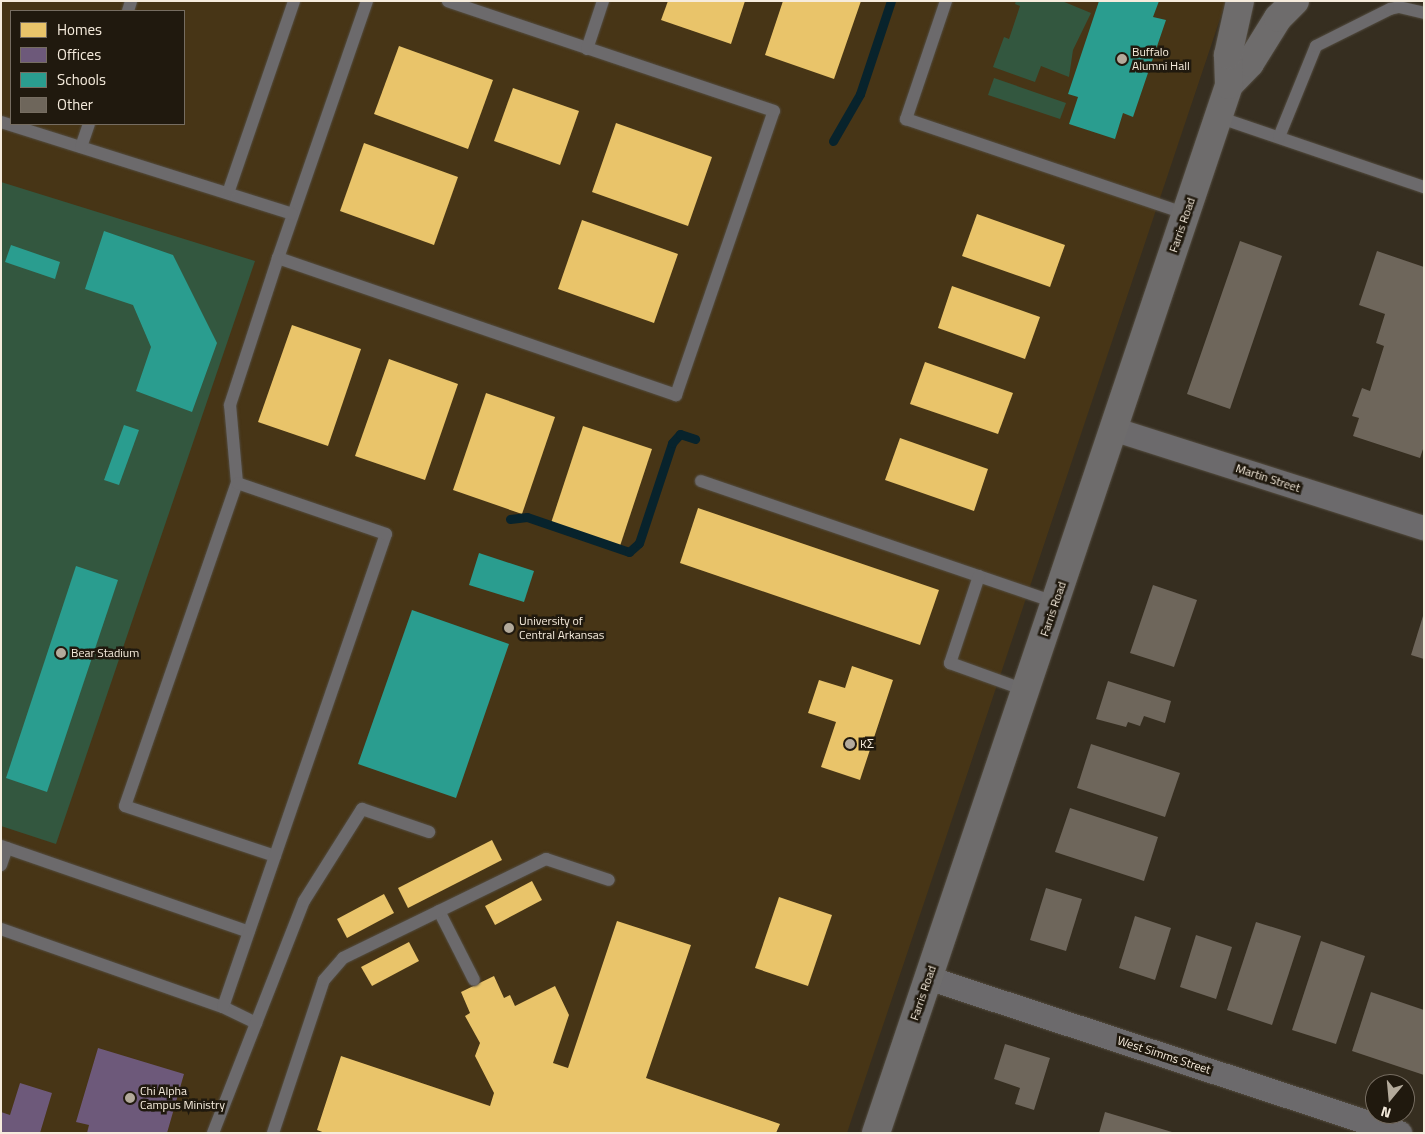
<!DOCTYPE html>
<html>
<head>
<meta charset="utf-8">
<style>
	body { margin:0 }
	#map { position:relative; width:1425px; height:1134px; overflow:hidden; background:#362e20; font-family:"Titillium Web",sans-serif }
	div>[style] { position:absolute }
	.built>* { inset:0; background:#473516 }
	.green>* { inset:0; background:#33573f }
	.homes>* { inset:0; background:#e9c46a }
	.offices>* { inset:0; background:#6d597a }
	.schools>* { inset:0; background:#2a9d8f }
	.stream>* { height:9px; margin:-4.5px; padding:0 4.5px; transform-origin:4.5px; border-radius:4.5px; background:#08232c }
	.building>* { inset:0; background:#6e665b }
	.roads { filter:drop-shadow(0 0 1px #534c40) drop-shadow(0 0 1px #534c40) }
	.lane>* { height:12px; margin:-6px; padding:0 6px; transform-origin:6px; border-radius:6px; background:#6c6a6c }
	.street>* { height:24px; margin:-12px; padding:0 12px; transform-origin:12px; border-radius:12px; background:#6c6a6c }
	.secondary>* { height:28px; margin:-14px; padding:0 14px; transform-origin:14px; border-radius:14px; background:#6e6c6c }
	.dots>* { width:14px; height:14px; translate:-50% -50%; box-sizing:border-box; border:2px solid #20190e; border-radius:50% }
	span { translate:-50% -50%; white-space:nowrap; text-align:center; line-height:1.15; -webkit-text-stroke:5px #20190e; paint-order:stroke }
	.poi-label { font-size:12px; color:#f6ecdd }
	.left { translate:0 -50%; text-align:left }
	.street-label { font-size:12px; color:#f6ecdd }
	.frame { position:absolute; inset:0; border:2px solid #f6ecdd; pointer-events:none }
	.legend { position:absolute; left:10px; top:10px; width:175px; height:115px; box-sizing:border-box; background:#20190e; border:1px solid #766d61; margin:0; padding:6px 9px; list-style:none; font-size:15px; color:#f6ecdd }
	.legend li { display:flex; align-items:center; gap:10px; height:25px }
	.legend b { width:25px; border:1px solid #766d61 }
	.north { position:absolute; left:1365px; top:1074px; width:50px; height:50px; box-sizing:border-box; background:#20190e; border:1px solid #766d61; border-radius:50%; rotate:197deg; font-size:14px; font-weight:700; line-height:20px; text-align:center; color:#f6ecdd }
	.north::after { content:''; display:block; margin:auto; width:18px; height:22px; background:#b3aa9b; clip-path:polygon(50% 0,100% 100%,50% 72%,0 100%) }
</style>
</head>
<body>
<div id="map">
	<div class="built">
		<i style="clip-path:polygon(evenodd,1px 1px,1226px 1px,847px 1133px,1px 1133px,1px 1px,11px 11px,184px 11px,184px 124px,11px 124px,11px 11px)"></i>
	</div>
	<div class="green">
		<i style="clip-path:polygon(1016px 1px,1062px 1px,1091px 13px,1073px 50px,1069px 77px,1041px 66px,1035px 82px,993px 67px,1004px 37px,1009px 39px,1020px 6px,1015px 4px)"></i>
		<i style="clip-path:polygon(994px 78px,1066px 103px,1060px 119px,988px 95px)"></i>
		<i style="clip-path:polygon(1px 182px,255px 261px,56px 844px,1px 826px)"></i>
	</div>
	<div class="homes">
		<i style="clip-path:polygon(668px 1px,745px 1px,731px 44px,661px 20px)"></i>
		<i style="clip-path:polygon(783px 1px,861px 1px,834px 79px,765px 55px)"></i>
		<i style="clip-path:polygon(399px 46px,493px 80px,468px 149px,374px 114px)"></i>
		<i style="clip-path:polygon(513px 88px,579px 111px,560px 165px,494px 141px)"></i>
		<i style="clip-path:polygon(616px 123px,712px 157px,688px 226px,592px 192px)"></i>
		<i style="clip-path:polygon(364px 143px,458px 177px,434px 245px,340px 211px)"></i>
		<i style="clip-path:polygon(977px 214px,1065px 245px,1050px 287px,962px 256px)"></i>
		<i style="clip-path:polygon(582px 220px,678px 254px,654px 323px,558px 289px)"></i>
		<i style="clip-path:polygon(952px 286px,1040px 317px,1025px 359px,938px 328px)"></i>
		<i style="clip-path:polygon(292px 325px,361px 349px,328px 446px,258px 422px)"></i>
		<i style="clip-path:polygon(389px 359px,458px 384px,425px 480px,355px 456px)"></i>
		<i style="clip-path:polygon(925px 362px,1013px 393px,998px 434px,910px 404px)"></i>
		<i style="clip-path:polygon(486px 393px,555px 417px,522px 514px,453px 490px)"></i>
		<i style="clip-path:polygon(583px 426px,652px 449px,620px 546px,551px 523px)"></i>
		<i style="clip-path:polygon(900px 438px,988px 469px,974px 511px,885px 480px)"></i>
		<i style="clip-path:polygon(698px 508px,939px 590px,920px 645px,680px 563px)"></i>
		<i style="clip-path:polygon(852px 666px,893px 680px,860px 780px,821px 767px,836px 722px,808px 713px,819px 680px,845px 688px)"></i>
		<i style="clip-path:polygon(492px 840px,502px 860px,408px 908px,398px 888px)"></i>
		<i style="clip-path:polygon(532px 881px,542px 900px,495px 925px,485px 906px)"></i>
		<i style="clip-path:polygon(384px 894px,394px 913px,347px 938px,337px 919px)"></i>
		<i style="clip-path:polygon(779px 897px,832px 915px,808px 986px,755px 968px)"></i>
		<i style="clip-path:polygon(617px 921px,691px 945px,646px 1078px,780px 1124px,776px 1133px,325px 1133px,317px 1130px,341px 1056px,490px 1106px,494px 1093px,475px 1056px,480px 1043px,465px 1016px,470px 1013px,461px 992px,494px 976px,504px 998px,510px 995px,515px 1006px,555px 986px,569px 1015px,553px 1063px,568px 1068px)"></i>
		<i style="clip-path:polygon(409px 942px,419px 961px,372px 986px,361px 967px)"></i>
	</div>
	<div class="offices">
		<i style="clip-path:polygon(98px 1048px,184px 1074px,167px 1133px,87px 1133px,89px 1125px,76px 1122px)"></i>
		<i style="clip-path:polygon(20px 1083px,52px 1093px,40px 1133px,1px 1133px,1px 1112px,10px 1115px)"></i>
	</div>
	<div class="schools">
		<i style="clip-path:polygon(1099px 1px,1159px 1px,1153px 17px,1166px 20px,1133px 117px,1123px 113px,1115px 139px,1069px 124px,1078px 97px,1068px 94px)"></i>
		<i style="clip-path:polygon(104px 231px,173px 255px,217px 343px,192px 412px,136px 391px,151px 347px,133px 305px,85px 289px)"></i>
		<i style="clip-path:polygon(11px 245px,60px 262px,55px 279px,5px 262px)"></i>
		<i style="clip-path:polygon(124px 425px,139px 430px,119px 485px,104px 480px)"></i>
		<i style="clip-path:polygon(479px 553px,534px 571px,524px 602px,469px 585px)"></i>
		<i style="clip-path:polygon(76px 566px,118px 580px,47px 792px,6px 778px)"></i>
		<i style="clip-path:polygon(412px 610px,509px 644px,456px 798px,358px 764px)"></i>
	</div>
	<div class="stream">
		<i style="left:833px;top:141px;width:54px;rotate:-60.1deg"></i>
		<i style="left:860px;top:94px;width:98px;rotate:-71.6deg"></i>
		<i style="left:510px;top:519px;width:17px;rotate:-7deg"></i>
		<i style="left:527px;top:517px;width:108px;rotate:18.9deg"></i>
		<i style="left:629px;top:552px;width:13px;rotate:-42deg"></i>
		<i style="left:639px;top:543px;width:105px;rotate:-71.7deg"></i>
		<i style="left:672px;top:443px;width:12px;rotate:-48deg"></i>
		<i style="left:680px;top:434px;width:16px;rotate:18deg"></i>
	</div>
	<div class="building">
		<i style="clip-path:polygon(1240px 241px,1282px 256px,1230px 409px,1187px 394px)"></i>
		<i style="clip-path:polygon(1377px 251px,1424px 267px,1424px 446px,1420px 458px,1353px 436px,1359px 418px,1352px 416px,1362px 388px,1370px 391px,1384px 346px,1376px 343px,1385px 314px,1359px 305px)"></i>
		<i style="clip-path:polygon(1153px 585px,1197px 600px,1174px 667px,1130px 653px)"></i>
		<i style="clip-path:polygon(1423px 616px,1424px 616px,1424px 659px,1411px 655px)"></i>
		<i style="clip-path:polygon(1108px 681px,1171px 701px,1165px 723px,1144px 716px,1140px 726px,1128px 722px,1126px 727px,1096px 719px)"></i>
		<i style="clip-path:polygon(1091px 744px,1180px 773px,1165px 817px,1077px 788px)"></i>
		<i style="clip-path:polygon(1070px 808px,1158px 837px,1144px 881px,1055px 852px)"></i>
		<i style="clip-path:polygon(1046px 888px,1082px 899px,1066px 951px,1030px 940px)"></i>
		<i style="clip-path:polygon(1135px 916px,1171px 928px,1155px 980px,1119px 968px)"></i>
		<i style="clip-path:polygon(1256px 922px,1301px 936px,1272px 1025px,1227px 1010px)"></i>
		<i style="clip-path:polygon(1196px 935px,1232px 947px,1216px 999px,1180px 987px)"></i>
		<i style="clip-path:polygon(1321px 941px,1365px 956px,1336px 1044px,1292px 1030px)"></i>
		<i style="clip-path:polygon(1371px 992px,1424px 1010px,1424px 1075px,1352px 1051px)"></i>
		<i style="clip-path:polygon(1005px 1044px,1050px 1058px,1034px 1110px,1015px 1104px,1020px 1088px,994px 1079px)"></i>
		<i style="clip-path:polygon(1105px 1112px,1172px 1132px,1171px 1133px,1099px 1133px)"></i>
	</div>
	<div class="roads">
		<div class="lane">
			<i style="left:367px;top:1px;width:272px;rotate:109.1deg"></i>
			<i style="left:278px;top:258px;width:421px;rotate:19deg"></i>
			<i style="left:676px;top:395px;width:300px;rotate:-71deg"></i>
			<i style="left:774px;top:111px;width:344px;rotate:-161.4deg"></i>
			<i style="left:946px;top:1px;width:125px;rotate:108.7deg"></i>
			<i style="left:906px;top:119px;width:296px;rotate:18.7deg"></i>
			<i style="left:128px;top:11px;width:10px;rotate:-73deg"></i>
			<i style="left:587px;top:49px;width:51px;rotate:-71.6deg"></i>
			<i style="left:1218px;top:117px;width:218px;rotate:18.8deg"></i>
			<i style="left:1px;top:122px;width:305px;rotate:17.5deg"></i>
			<i style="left:1279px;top:137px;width:98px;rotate:-67.9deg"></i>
			<i style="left:1316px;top:46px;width:83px;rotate:-26.6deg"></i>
			<i style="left:1390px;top:9px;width:9px;rotate:-13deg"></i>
			<i style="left:1399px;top:7px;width:26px;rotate:13deg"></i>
			<i style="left:81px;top:147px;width:24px;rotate:-71deg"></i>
			<i style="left:228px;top:193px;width:203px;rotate:-71deg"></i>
			<i style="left:701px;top:481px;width:374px;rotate:18.9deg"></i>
			<i style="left:979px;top:576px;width:92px;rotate:108.4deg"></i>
			<i style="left:950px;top:663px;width:80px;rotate:19.8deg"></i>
			<i style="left:1px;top:846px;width:262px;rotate:19.1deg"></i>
			<i style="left:275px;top:856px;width:158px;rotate:-161.6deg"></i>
			<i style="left:125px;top:806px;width:342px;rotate:-70.9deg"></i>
			<i style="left:237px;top:483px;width:78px;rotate:-95.1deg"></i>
			<i style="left:230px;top:405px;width:155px;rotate:-71.9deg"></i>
			<i style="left:1px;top:865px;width:18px;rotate:-71deg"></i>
			<i style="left:439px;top:911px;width:77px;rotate:63.1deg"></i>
			<i style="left:1px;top:929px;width:235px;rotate:19.4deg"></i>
			<i style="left:223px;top:1007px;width:37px;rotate:26deg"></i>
			<i style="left:223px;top:1007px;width:500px;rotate:-70.99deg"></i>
			<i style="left:386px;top:534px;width:157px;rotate:-161.1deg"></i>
			<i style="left:213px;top:1133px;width:249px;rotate:-68.6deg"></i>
			<i style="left:304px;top:901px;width:109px;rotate:-57.8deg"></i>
			<i style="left:362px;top:809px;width:71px;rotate:18.9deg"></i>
			<i style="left:273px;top:1133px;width:161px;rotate:-71.6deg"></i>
			<i style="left:324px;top:980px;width:29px;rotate:-49deg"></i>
			<i style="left:343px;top:958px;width:226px;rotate:-26deg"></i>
			<i style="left:546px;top:859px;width:66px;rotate:18.4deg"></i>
		</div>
		<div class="street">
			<i style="left:1113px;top:429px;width:326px;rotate:17.7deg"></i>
			<i style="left:928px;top:978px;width:497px;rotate:18.2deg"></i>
		</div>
		<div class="secondary">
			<i style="left:1229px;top:85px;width:30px;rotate:-46deg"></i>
			<i style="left:1250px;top:63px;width:53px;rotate:-58.1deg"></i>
			<i style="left:1278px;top:18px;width:24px;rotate:-45deg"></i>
			<i style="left:876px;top:1133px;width:1106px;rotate:-71.38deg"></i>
			<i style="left:1229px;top:85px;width:30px;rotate:-92deg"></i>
			<i style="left:1228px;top:55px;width:55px;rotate:-77.5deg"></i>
		</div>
	</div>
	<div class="dots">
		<i style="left:1122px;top:59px;background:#b3aa9b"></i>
		<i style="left:509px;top:628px;background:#b3aa9b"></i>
		<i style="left:61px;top:653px;background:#b3aa9b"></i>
		<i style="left:850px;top:744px;background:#b3aa9b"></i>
		<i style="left:130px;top:1098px;background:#b3aa9b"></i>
	</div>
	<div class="poi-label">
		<span class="left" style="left:1132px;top:59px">Buffalo<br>Alumni Hall</span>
		<span class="left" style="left:519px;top:628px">University of<br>Central Arkansas</span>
		<span class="left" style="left:71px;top:653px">Bear Stadium</span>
		<span class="left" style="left:860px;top:744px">KΣ</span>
		<span class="left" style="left:140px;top:1098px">Chi Alpha<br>Campus Ministry</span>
	</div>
	<div class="street-label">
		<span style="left:1182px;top:225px;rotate:-71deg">Farris Road</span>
		<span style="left:1268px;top:478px;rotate:18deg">Martin Street</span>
		<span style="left:1053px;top:609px;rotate:-71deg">Farris Road</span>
		<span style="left:923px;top:993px;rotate:-71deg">Farris Road</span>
		<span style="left:1164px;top:1055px;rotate:18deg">West Simms Street</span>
	</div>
	<div class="frame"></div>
	<ul class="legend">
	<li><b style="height:14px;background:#e9c46a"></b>Homes</li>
	<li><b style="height:14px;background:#6d597a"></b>Offices</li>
	<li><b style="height:14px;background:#2a9d8f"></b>Schools</li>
	<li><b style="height:14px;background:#6e665b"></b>Other</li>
	</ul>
	<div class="north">N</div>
</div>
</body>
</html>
